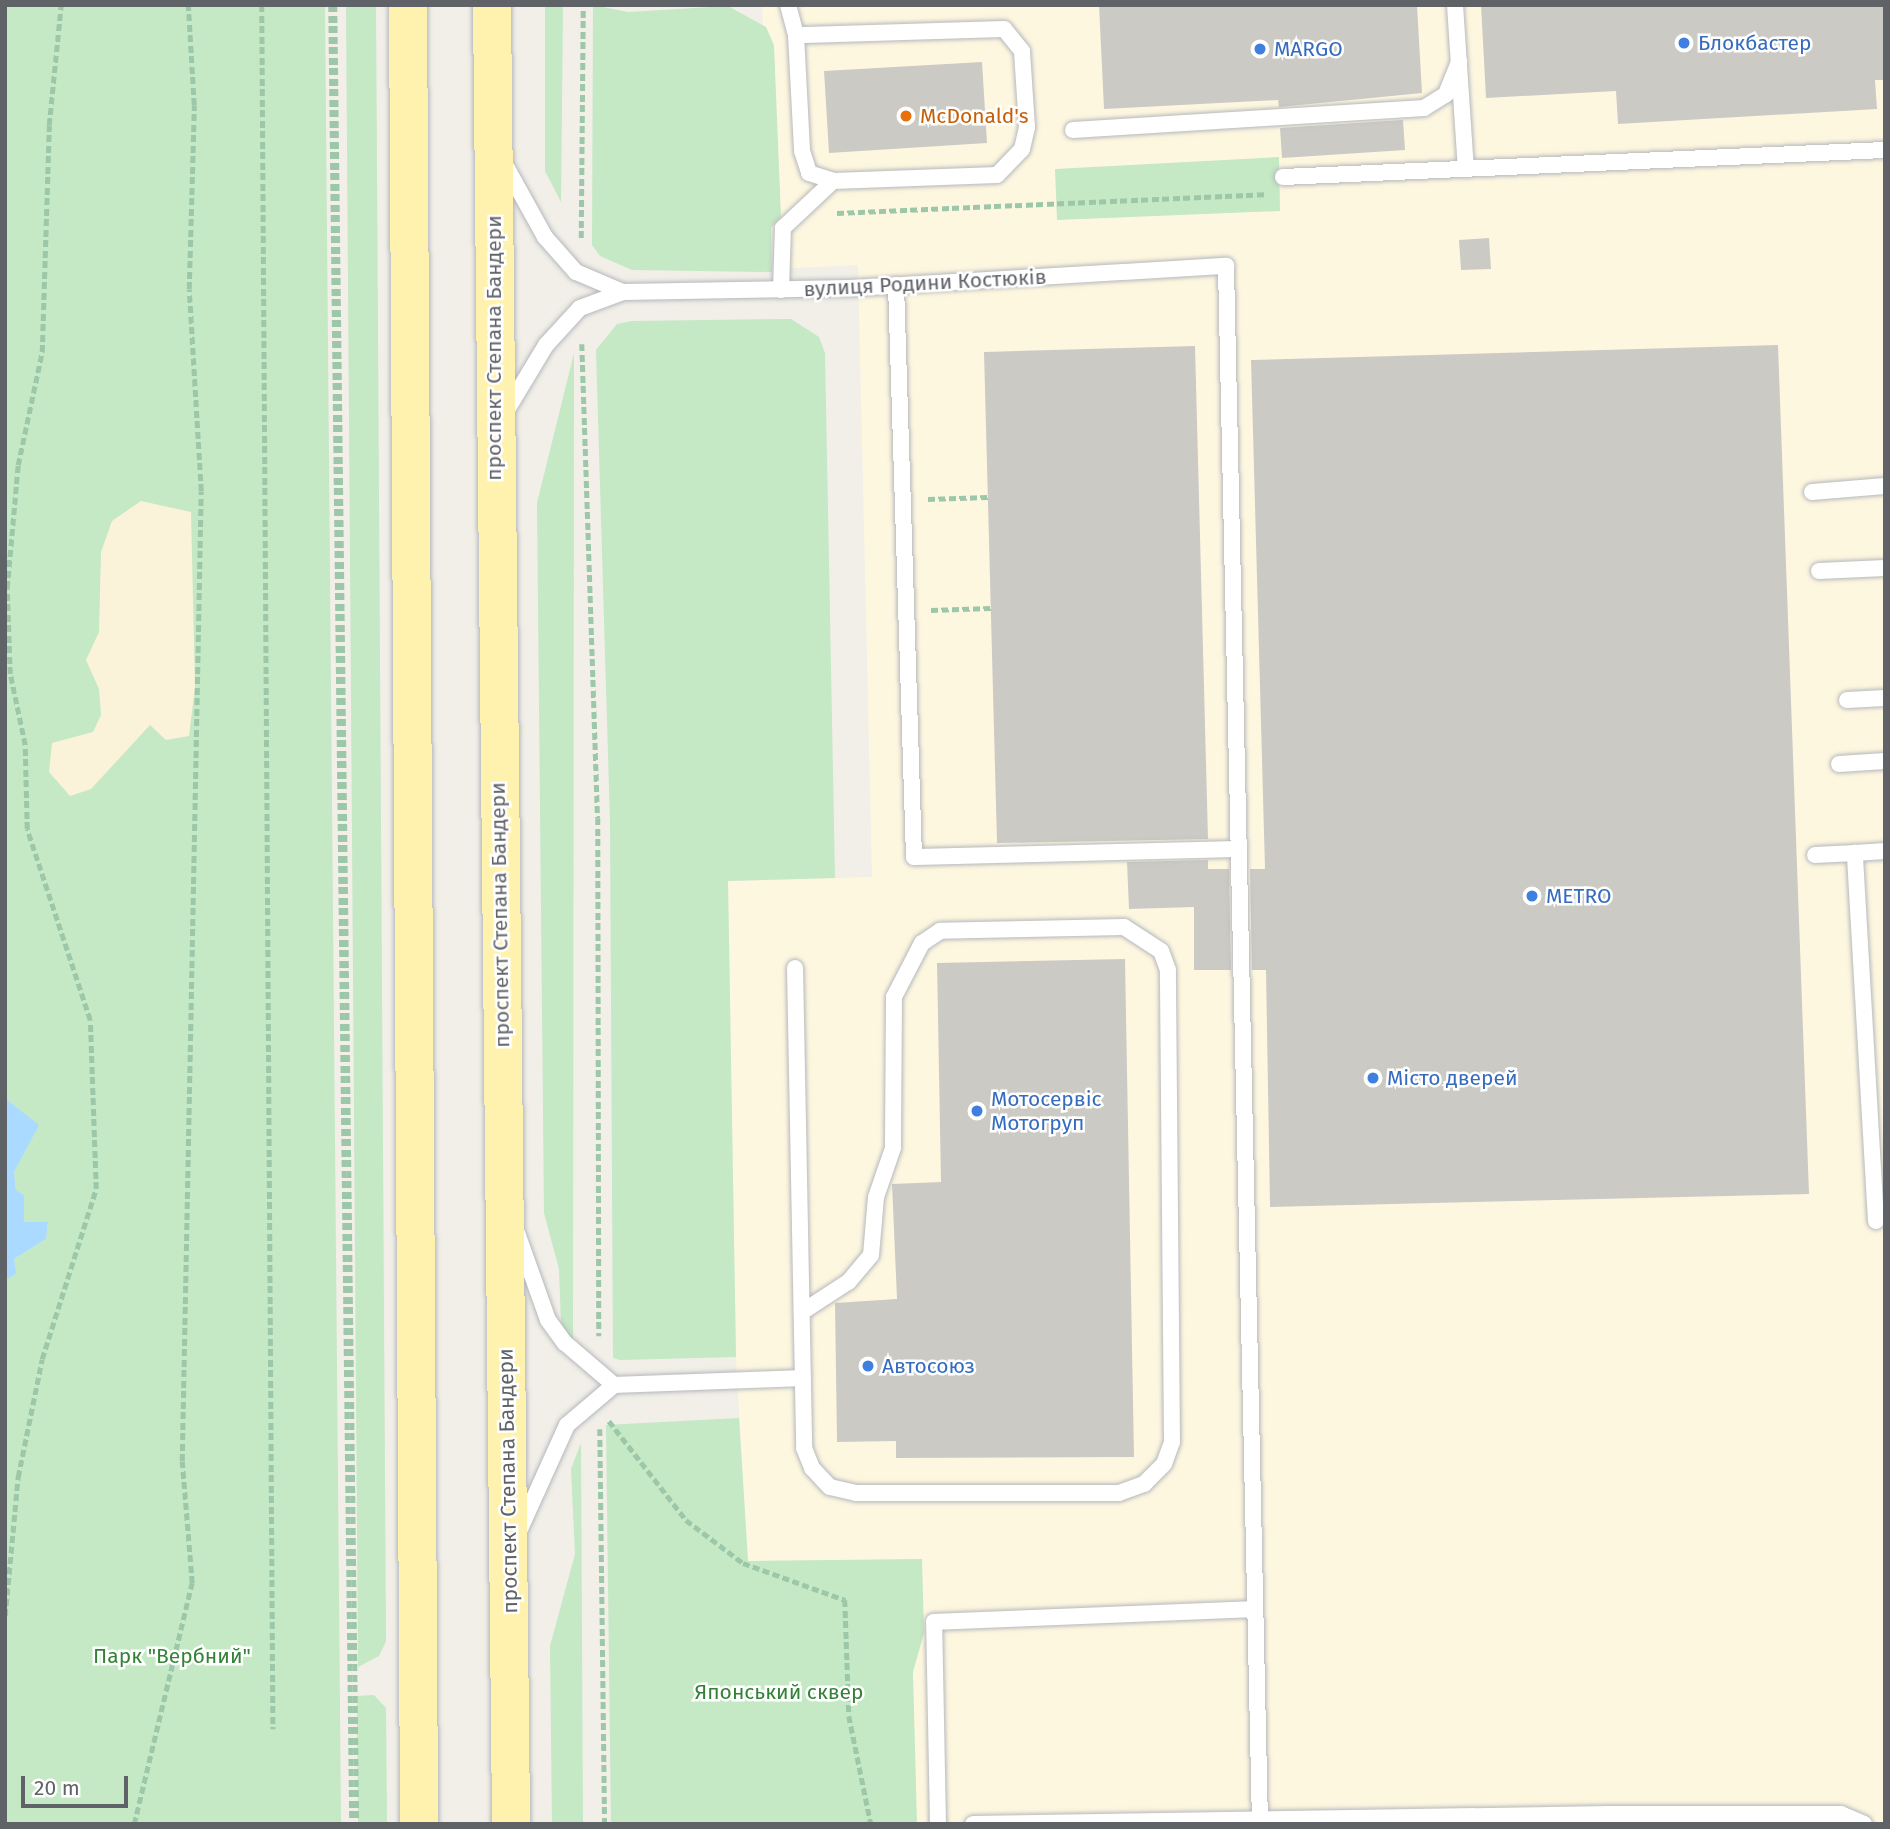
<!DOCTYPE html>
<html>
<head>
<meta charset="utf-8">
<style>
	body { margin:0 }
	#map { position:relative; width:1890px; height:1829px; overflow:hidden; background:#f1efe8; font-family:"Fira Sans",sans-serif }
	div>[style] { position:absolute }
	.commercial>* { inset:0; background:#fef7e0 }
	.green>* { inset:0; background:#c5e8c5 }
	.sand>* { inset:0; background:#fbf3d9 }
	.water>* { inset:0; background:#aadaff }
	.building>* { inset:0; background:#cccac5 }
	.path>* { height:4.5px; margin-top:-2.25px; transform-origin:0; background:repeating-linear-gradient(90deg,#9cc7a9 0 7px,transparent 0 10.5px) }
	.roads { filter:drop-shadow(0 0 2px #b5b8bc) drop-shadow(0 0 2px #b5b8bc) }
	.service>* { height:16px; margin:-8px; padding:0 8px; transform-origin:8px; border-radius:8px; background:#fff }
	.primary>* { height:38px; margin:-19px; padding:0 19px; transform-origin:19px; border-radius:19px; background:#fff2af }
	.dots>* { width:19px; height:19px; translate:-50% -50%; box-sizing:border-box; border:4px solid #fff; border-radius:50% }
	span { translate:-50% -50%; white-space:nowrap; text-align:center; line-height:1.15; -webkit-text-stroke:5px #fff; paint-order:stroke }
	.shop-label { font-size:21px; color:#366cbe }
	.left { translate:0 -50%; text-align:left }
	.food-label { font-size:21px; color:#c56008 }
	.street-label { font-size:21px; color:#5f6368 }
	.park-label { font-size:21px; color:#348238 }
	.frame { position:absolute; inset:0; border:7px solid #5f6368; pointer-events:none }
	.scale { position:absolute; left:21px; top:1776px; width:107px; height:32px; box-sizing:border-box; border:4px solid #5f6368; border-top:0; padding-left:9px; font-size:21px; line-height:24px; white-space:nowrap; color:#5f6368; -webkit-text-stroke:5px #fff; paint-order:stroke }
</style>
</head>
<body>
<div id="map">
	<div class="commercial">
		<i style="clip-path:polygon(762px 5px,1885px 5px,1885px 1824px,889px 1824px,748px 1561px,736px 1357px,728px 881px,872px 877px,858px 265px,775px 269px)"></i>
	</div>
	<div class="green">
		<i style="clip-path:polygon(5px 5px,325px 5px,341px 1824px,5px 1824px,5px 1280px,15px 1274px,14px 1259px,46px 1239px,48px 1222px,24px 1222px,24px 1195px,16px 1190px,14px 1172px,38px 1125px,5px 1098px)"></i>
		<i style="clip-path:polygon(346px 5px,376px 5px,386px 1641px,379px 1656px,358px 1667px)"></i>
		<i style="clip-path:polygon(545px 5px,563px 5px,561px 202px,545px 171px)"></i>
		<i style="clip-path:polygon(593px 5px,628px 12px,728px 6px,766px 27px,774px 45px,781px 217px,771px 228px,772px 272px,632px 270px,600px 256px,592px 245px)"></i>
		<i style="clip-path:polygon(1279px 157px,1280px 211px,1057px 220px,1055px 169px)"></i>
		<i style="clip-path:polygon(791px 319px,819px 337px,825px 353px,835px 878px,728px 881px,736px 1357px,620px 1360px,613px 1358px,610px 822px,596px 350px,617px 324px,632px 321px)"></i>
		<i style="clip-path:polygon(574px 353px,573px 1342px,561px 1324px,559px 1269px,544px 1213px,537px 503px)"></i>
		<i style="clip-path:polygon(739px 1418px,748px 1561px,922px 1559px,924px 1633px,913px 1672px,917px 1824px,611px 1824px,606px 1425px)"></i>
		<i style="clip-path:polygon(581px 1443px,583px 1824px,552px 1824px,550px 1646px,575px 1554px,571px 1469px)"></i>
		<i style="clip-path:polygon(374px 1695px,386px 1708px,387px 1824px,358px 1824px,357px 1696px)"></i>
	</div>
	<div class="sand">
		<i style="clip-path:polygon(141px 501px,191px 512px,195px 687px,189px 736px,166px 740px,150px 725px,91px 789px,70px 796px,49px 772px,52px 743px,93px 732px,101px 715px,99px 689px,86px 660px,99px 632px,101px 552px,112px 521px)"></i>
	</div>
	<div class="water">
		<i style="clip-path:polygon(5px 1098px,39px 1125px,14px 1172px,16px 1190px,24px 1195px,24px 1222px,48px 1222px,46px 1239px,14px 1259px,16px 1274px,5px 1280px)"></i>
	</div>
	<div class="building">
		<i style="clip-path:polygon(1099px 5px,1417px 5px,1422px 93px,1279px 107px,1278px 100px,1104px 109px)"></i>
		<i style="clip-path:polygon(1481px 5px,1885px 5px,1885px 80px,1875px 80px,1877px 109px,1618px 124px,1616px 91px,1486px 98px)"></i>
		<i style="clip-path:polygon(982px 62px,987px 143px,829px 153px,824px 71px)"></i>
		<i style="clip-path:polygon(1403px 120px,1405px 150px,1282px 158px,1280px 128px)"></i>
		<i style="clip-path:polygon(1489px 238px,1491px 269px,1461px 270px,1459px 240px)"></i>
		<i style="clip-path:polygon(1778px 345px,1809px 1194px,1270px 1207px,1266px 970px,1252px 970px,1250px 869px,1265px 869px,1251px 360px)"></i>
		<i style="clip-path:polygon(1195px 346px,1208px 839px,997px 843px,984px 352px)"></i>
		<i style="clip-path:polygon(1208px 860px,1208px 869px,1229px 869px,1231px 970px,1194px 970px,1194px 907px,1129px 909px,1127px 862px)"></i>
		<i style="clip-path:polygon(1125px 959px,1134px 1457px,896px 1458px,896px 1441px,837px 1442px,835px 1303px,897px 1299px,892px 1184px,941px 1182px,937px 963px)"></i>
	</div>
	<div class="path">
		<i style="left:262px;top:5px;width:1724px;rotate:89.63deg"></i>
		<i style="left:331px;top:5px;width:1819px;rotate:89.34deg"></i>
		<i style="left:335px;top:5px;width:1819px;rotate:89.31deg"></i>
		<i style="left:837px;top:213px;width:428px;rotate:-2.5deg"></i>
		<i style="left:581px;top:238px;width:233px;rotate:-89.5deg"></i>
		<i style="left:582px;top:344px;width:474px;rotate:88.1deg"></i>
		<i style="left:598px;top:818px;width:518px;rotate:89.89deg"></i>
		<i style="left:928px;top:499px;width:60px;rotate:-1.9deg"></i>
		<i style="left:931px;top:610px;width:60px;rotate:-1.9deg"></i>
		<i style="left:609px;top:1421px;width:125px;rotate:52.1deg"></i>
		<i style="left:686px;top:1520px;width:71px;rotate:37deg"></i>
		<i style="left:743px;top:1563px;width:109px;rotate:19.9deg"></i>
		<i style="left:845px;top:1600px;width:116px;rotate:88deg"></i>
		<i style="left:849px;top:1716px;width:110px;rotate:78.5deg"></i>
		<i style="left:600px;top:1429px;width:395px;rotate:89.3deg"></i>
		<i style="left:5px;top:1616px;width:140px;rotate:-84.7deg"></i>
		<i style="left:18px;top:1477px;width:120px;rotate:-78.5deg"></i>
		<i style="left:42px;top:1359px;width:178px;rotate:-72.4deg"></i>
		<i style="left:96px;top:1189px;width:169px;rotate:-92deg"></i>
		<i style="left:90px;top:1020px;width:201px;rotate:-108.3deg"></i>
		<i style="left:27px;top:829px;width:84px;rotate:-91.4deg"></i>
		<i style="left:25px;top:745px;width:73px;rotate:-101.9deg"></i>
		<i style="left:10px;top:674px;width:86px;rotate:-92deg"></i>
		<i style="left:7px;top:588px;width:123px;rotate:-84.9deg"></i>
		<i style="left:18px;top:465px;width:116px;rotate:-78deg"></i>
		<i style="left:42px;top:352px;width:227px;rotate:-88.2deg"></i>
		<i style="left:49px;top:125px;width:121px;rotate:-84.3deg"></i>
		<i style="left:134px;top:1824px;width:248px;rotate:-76.5deg"></i>
		<i style="left:192px;top:1583px;width:122px;rotate:-94.7deg"></i>
		<i style="left:182px;top:1461px;width:970px;rotate:-88.88deg"></i>
		<i style="left:201px;top:491px;width:202px;rotate:-93.4deg"></i>
		<i style="left:189px;top:289px;width:184px;rotate:-88.4deg"></i>
		<i style="left:194px;top:105px;width:100px;rotate:-93.4deg"></i>
	</div>
	<div class="roads">
		<div class="service">
			<i style="left:788px;top:5px;width:31px;rotate:75deg"></i>
			<i style="left:796px;top:35px;width:116px;rotate:87deg"></i>
			<i style="left:802px;top:151px;width:23px;rotate:72deg"></i>
			<i style="left:809px;top:173px;width:25px;rotate:18deg"></i>
			<i style="left:1455px;top:5px;width:164px;rotate:86.2deg"></i>
			<i style="left:1073px;top:130px;width:352px;rotate:-3.6deg"></i>
			<i style="left:1424px;top:108px;width:26px;rotate:-32deg"></i>
			<i style="left:1446px;top:94px;width:35px;rotate:-68deg"></i>
			<i style="left:504px;top:163px;width:85px;rotate:61deg"></i>
			<i style="left:545px;top:237px;width:47px;rotate:48.5deg"></i>
			<i style="left:576px;top:272px;width:51px;rotate:23.1deg"></i>
			<i style="left:1283px;top:177px;width:603px;rotate:-2.57deg"></i>
			<i style="left:896px;top:285px;width:572px;rotate:88.2deg"></i>
			<i style="left:914px;top:857px;width:325px;rotate:-1.4deg"></i>
			<i style="left:781px;top:290px;width:62px;rotate:-88.2deg"></i>
			<i style="left:783px;top:228px;width:69px;rotate:-43.2deg"></i>
			<i style="left:833px;top:181px;width:164px;rotate:-2.1deg"></i>
			<i style="left:997px;top:175px;width:36px;rotate:-46deg"></i>
			<i style="left:1022px;top:149px;width:23px;rotate:-77deg"></i>
			<i style="left:1027px;top:127px;width:76px;rotate:-93.8deg"></i>
			<i style="left:1022px;top:51px;width:28px;rotate:-129deg"></i>
			<i style="left:1004px;top:29px;width:208px;rotate:178.3deg"></i>
			<i style="left:505px;top:413px;width:79px;rotate:-58.9deg"></i>
			<i style="left:546px;top:345px;width:50px;rotate:-47.4deg"></i>
			<i style="left:580px;top:308px;width:46px;rotate:-20.4deg"></i>
			<i style="left:623px;top:292px;width:230px;rotate:-1deg"></i>
			<i style="left:853px;top:288px;width:374px;rotate:-3.4deg"></i>
			<i style="left:1226px;top:266px;width:1552px;rotate:88.75deg"></i>
			<i style="left:1812px;top:492px;width:73px;rotate:-4.7deg"></i>
			<i style="left:1819px;top:571px;width:66px;rotate:-2.6deg"></i>
			<i style="left:1847px;top:700px;width:38px;rotate:-3deg"></i>
			<i style="left:1839px;top:764px;width:46px;rotate:-3.7deg"></i>
			<i style="left:1815px;top:855px;width:40px;rotate:-2.9deg"></i>
			<i style="left:795px;top:968px;width:480px;rotate:88.9deg"></i>
			<i style="left:804px;top:1448px;width:22px;rotate:68deg"></i>
			<i style="left:812px;top:1468px;width:26px;rotate:47deg"></i>
			<i style="left:830px;top:1487px;width:27px;rotate:13deg"></i>
			<i style="left:856px;top:1493px;width:263px"></i>
			<i style="left:1119px;top:1493px;width:27px;rotate:-20deg"></i>
			<i style="left:1144px;top:1484px;width:28px;rotate:-45deg"></i>
			<i style="left:1164px;top:1464px;width:23px;rotate:-70deg"></i>
			<i style="left:1172px;top:1442px;width:472px;rotate:-90.5deg"></i>
			<i style="left:1168px;top:970px;width:20px;rotate:-110deg"></i>
			<i style="left:1161px;top:951px;width:44px;rotate:-147deg"></i>
			<i style="left:1124px;top:927px;width:184px;rotate:178.8deg"></i>
			<i style="left:940px;top:931px;width:22px;rotate:146deg"></i>
			<i style="left:922px;top:943px;width:61px;rotate:117.4deg"></i>
			<i style="left:894px;top:997px;width:151px;rotate:90.4deg"></i>
			<i style="left:893px;top:1148px;width:52px;rotate:109.1deg"></i>
			<i style="left:876px;top:1197px;width:58px;rotate:94.9deg"></i>
			<i style="left:871px;top:1255px;width:35px;rotate:130deg"></i>
			<i style="left:848px;top:1282px;width:55px;rotate:146.9deg"></i>
			<i style="left:1876px;top:1221px;width:369px;rotate:-93.3deg"></i>
			<i style="left:1855px;top:853px;width:30px;rotate:-4deg"></i>
			<i style="left:517px;top:1233px;width:92px;rotate:70.4deg"></i>
			<i style="left:548px;top:1320px;width:29px;rotate:54deg"></i>
			<i style="left:565px;top:1343px;width:65px;rotate:40.6deg"></i>
			<i style="left:520px;top:1529px;width:114px;rotate:-65.7deg"></i>
			<i style="left:567px;top:1425px;width:62px;rotate:-40.4deg"></i>
			<i style="left:614px;top:1385px;width:189px;rotate:-2.1deg"></i>
			<i style="left:938px;top:1824px;width:202px;rotate:-91.1deg"></i>
			<i style="left:934px;top:1622px;width:321px;rotate:-2.3deg"></i>
			<i style="left:973px;top:1824px;width:637px;rotate:-0.9deg"></i>
			<i style="left:1610px;top:1814px;width:231px"></i>
			<i style="left:1841px;top:1814px;width:25px;rotate:23deg"></i>
		</div>
		<div class="primary">
			<i style="left:408px;top:5px;width:1819px;rotate:89.65deg"></i>
			<i style="left:492px;top:5px;width:1819px;rotate:89.4deg"></i>
		</div>
	</div>
	<div class="dots">
		<i style="left:1684px;top:43px;background:#3f7fe0"></i>
		<i style="left:1260px;top:49px;background:#3f7fe0"></i>
		<i style="left:906px;top:116px;background:#e8710a"></i>
		<i style="left:1532px;top:896px;background:#3f7fe0"></i>
		<i style="left:1373px;top:1078px;background:#3f7fe0"></i>
		<i style="left:977px;top:1111px;background:#3f7fe0"></i>
		<i style="left:868px;top:1366px;background:#3f7fe0"></i>
	</div>
	<div class="shop-label">
		<span class="left" style="left:1698px;top:43px">Блокбастер</span>
		<span class="left" style="left:1274px;top:49px">MARGO</span>
		<span class="left" style="left:1546px;top:896px">METRO</span>
		<span class="left" style="left:1387px;top:1078px">Місто дверей</span>
		<span class="left" style="left:991px;top:1111px">Мотосервіс<br>Мотогруп</span>
		<span class="left" style="left:882px;top:1366px">Автосоюз</span>
	</div>
	<div class="food-label">
		<span class="left" style="left:920px;top:116px">McDonald's</span>
	</div>
	<div class="street-label">
		<span style="left:925px;top:283px;rotate:-3deg">вулиця Родини Костюків</span>
		<span style="left:494px;top:348px;rotate:-90deg">проспект Степана Бандери</span>
		<span style="left:500px;top:915px;rotate:-91deg">проспект Степана Бандери</span>
		<span style="left:508px;top:1481px;rotate:-91deg">проспект Степана Бандери</span>
	</div>
	<div class="park-label">
		<span style="left:172px;top:1656px">Парк "Вербний"</span>
		<span style="left:779px;top:1692px">Японський сквер</span>
	</div>
	<div class="frame"></div>
	<div class="scale">20 m</div>
</div>
</body>
</html>
